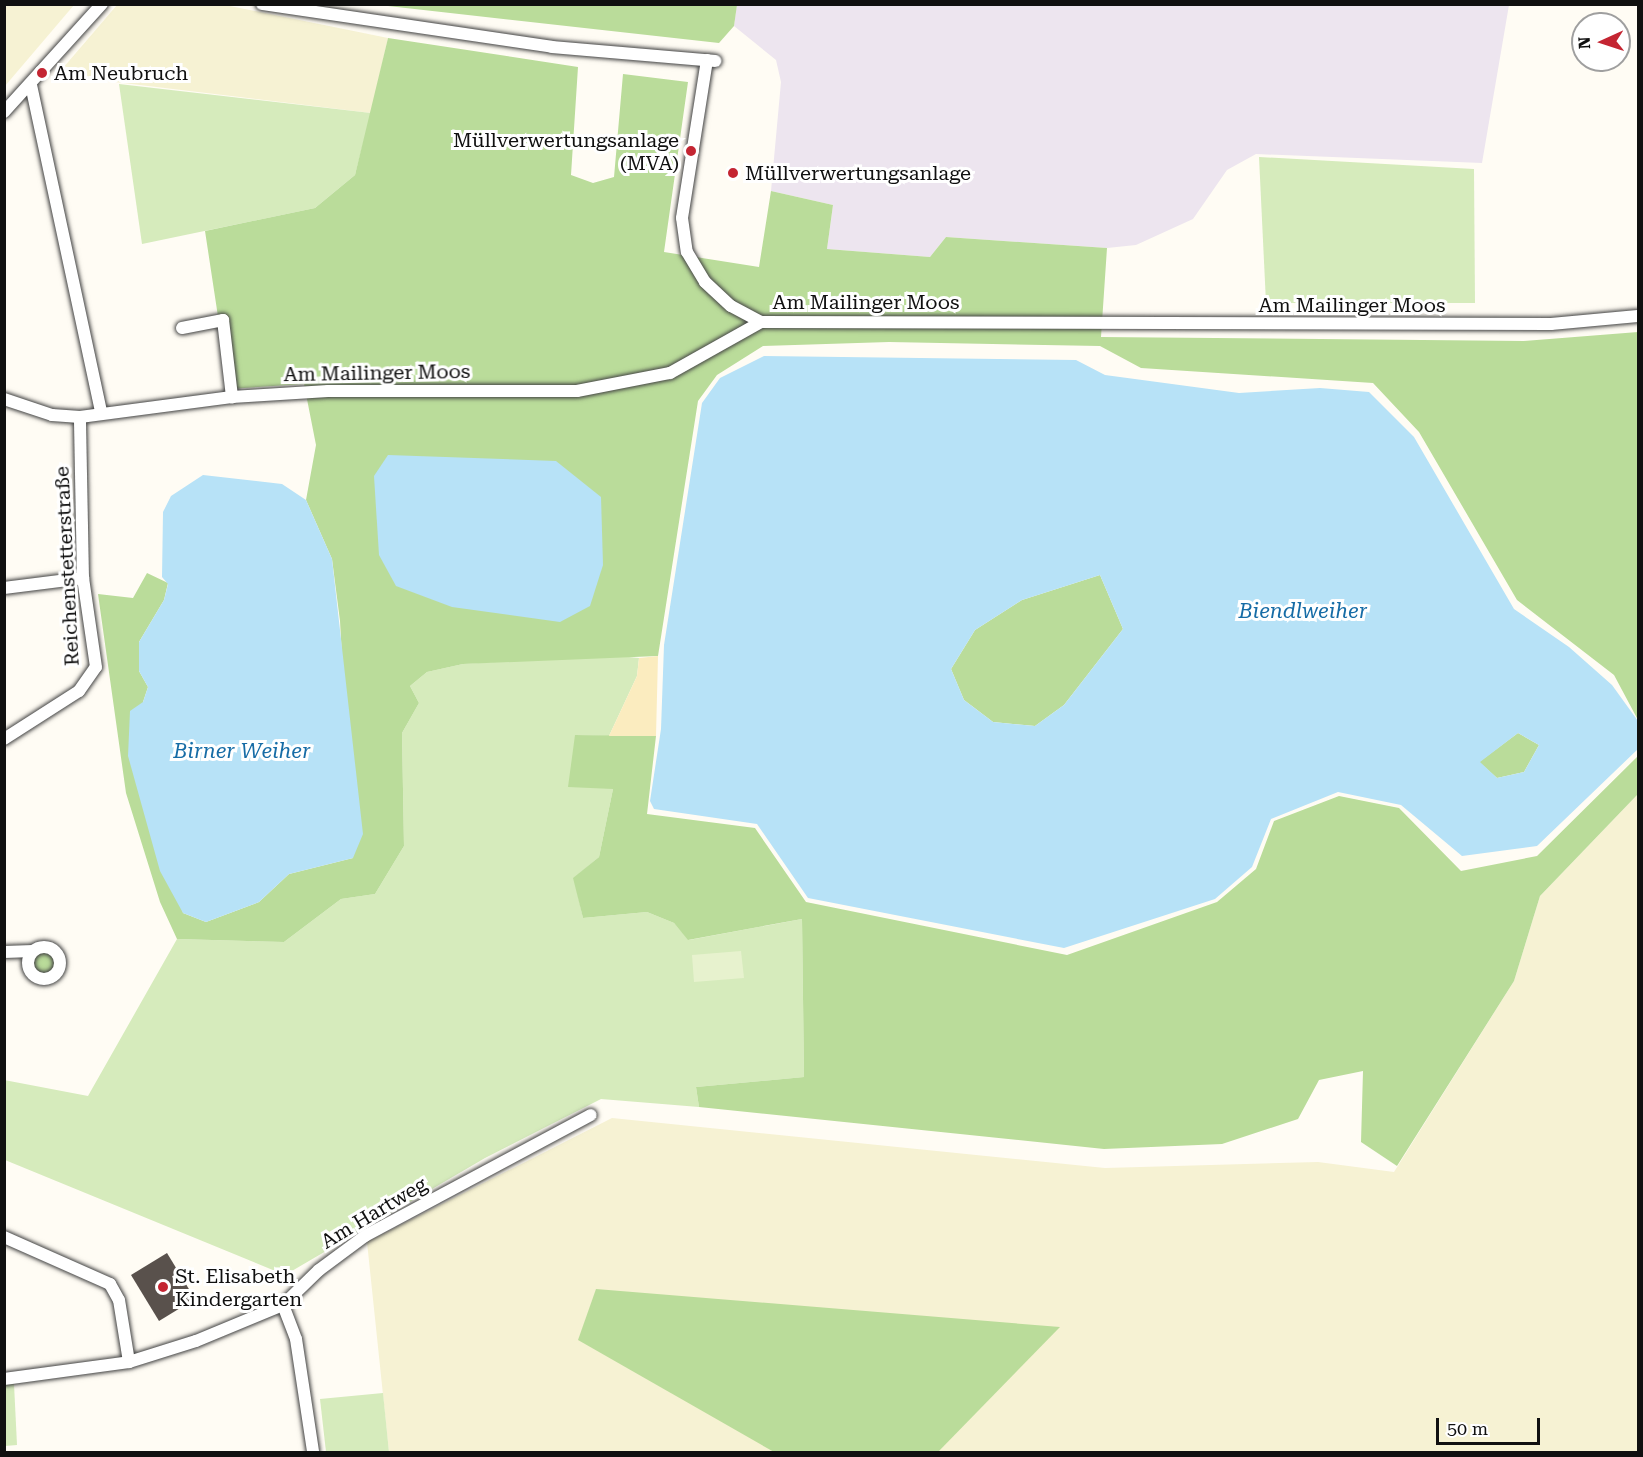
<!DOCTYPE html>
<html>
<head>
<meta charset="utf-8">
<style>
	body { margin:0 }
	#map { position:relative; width:1643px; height:1457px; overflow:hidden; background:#fffcf4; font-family:"Roboto Serif",serif }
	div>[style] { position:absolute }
	.industrial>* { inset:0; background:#ede5ef }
	.farmland>* { inset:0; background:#f6f2d3 }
	.green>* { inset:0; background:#d6ebbc }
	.forest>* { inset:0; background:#badc9a }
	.round { border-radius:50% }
	.sand>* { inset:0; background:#fbecbf }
	.pitch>* { inset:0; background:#e7f2ce }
	.water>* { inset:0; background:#b7e2f7 }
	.building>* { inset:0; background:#59514c }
	.roads { filter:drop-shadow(0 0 2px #434343) drop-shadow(0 0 2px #434343) }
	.minor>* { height:12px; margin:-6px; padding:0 6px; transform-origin:6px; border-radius:6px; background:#fff }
	.minor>.ring { margin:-6px; padding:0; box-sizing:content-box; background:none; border:12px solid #fff; border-radius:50% }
	.dots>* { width:16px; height:16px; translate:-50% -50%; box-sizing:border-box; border:3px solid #fff; border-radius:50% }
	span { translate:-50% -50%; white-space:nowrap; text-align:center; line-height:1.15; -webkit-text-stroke:6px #fff; paint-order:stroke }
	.poi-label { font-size:20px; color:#101010 }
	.left { translate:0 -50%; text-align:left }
	.right { translate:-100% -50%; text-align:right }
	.street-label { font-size:20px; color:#101010 }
	.water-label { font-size:21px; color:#166ca6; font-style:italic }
	.frame { position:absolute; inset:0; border:6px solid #101010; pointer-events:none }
	.north { position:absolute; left:1571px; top:12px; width:60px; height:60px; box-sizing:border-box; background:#fff; border:2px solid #9f9f9f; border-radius:50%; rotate:267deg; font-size:16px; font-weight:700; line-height:24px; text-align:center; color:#101010 }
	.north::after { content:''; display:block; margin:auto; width:21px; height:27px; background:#c42532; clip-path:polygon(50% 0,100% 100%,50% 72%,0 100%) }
	.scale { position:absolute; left:1436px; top:1418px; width:104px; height:27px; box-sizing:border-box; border:3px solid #101010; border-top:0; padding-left:8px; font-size:18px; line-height:21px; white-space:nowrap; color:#101010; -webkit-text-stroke:4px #fff; paint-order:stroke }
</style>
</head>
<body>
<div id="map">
	<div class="industrial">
		<i style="clip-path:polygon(737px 4px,1509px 5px,1482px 163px,1256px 154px,1227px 170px,1193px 219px,1136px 245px,1107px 248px,946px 237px,930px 257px,827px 249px,833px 205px,771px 191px,781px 82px,776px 60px,734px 26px)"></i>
	</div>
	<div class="farmland">
		<i style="clip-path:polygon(5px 4px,74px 5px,5px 86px,4px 5px)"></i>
		<i style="clip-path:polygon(117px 5px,225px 5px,388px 38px,371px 113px,57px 75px)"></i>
		<i style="clip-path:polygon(1638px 794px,1638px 1452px,389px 1452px,367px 1242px,612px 1118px,1105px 1168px,1318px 1162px,1394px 1172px,1514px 981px,1540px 896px)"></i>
	</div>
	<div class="green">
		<i style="clip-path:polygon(119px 84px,371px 113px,355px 175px,315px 208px,142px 244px)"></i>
		<i style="clip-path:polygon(1259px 157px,1474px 169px,1475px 303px,1266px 303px)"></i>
		<i style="clip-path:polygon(609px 655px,639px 658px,637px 676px,609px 736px,575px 735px,613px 789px,599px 857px,574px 878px,583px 918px,647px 912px,674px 923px,689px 940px,802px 919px,804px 1077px,696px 1087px,699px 1107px,601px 1099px,485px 1158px,285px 1275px,5px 1160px,4px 1080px,88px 1096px,177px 939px,284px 942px,341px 899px,375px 894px,404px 846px,402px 733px,419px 703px,410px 686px,427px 672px,463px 664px)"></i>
		<i style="clip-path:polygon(5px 1384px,14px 1384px,17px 1445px,5px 1446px)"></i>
		<i style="clip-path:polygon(383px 1393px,389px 1452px,326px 1452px,320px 1399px)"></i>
	</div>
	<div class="forest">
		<i style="clip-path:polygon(737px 5px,734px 26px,719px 43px,388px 6px)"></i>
		<i style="clip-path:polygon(388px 38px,578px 67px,571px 175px,593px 183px,614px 177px,623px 74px,688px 82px,664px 252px,759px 267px,771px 191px,833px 205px,827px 249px,930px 257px,946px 237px,1107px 248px,1101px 337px,1524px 341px,1638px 332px,1638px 720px,1614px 675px,1517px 600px,1419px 432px,1373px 383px,1141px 368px,1100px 346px,889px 342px,763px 346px,717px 375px,698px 401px,658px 656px,463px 664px,427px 672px,410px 686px,419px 703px,402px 733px,404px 846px,375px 894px,341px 899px,284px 942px,177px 939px,160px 902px,126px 793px,98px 594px,133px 598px,147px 573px,168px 583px,164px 600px,139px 642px,139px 671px,148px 687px,143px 702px,183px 913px,206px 922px,259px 902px,289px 874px,353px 858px,340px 621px,332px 559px,306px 500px,316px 445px,304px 384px,229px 389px,205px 231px,315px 208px,355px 175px)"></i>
		<i style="clip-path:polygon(1100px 575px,1123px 629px,1064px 705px,1035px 726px,993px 722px,964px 700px,951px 669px,975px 630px,1022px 600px)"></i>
		<i style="clip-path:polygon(1518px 733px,1539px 745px,1524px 772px,1497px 778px,1479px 762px)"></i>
		<i style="clip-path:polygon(575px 735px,656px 736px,647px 814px,755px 828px,806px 902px,1067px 955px,1217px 902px,1256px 869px,1274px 821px,1339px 796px,1399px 808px,1461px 871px,1537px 856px,1638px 756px,1638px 794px,1540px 896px,1514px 981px,1397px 1166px,1361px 1142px,1363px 1071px,1319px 1080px,1298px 1119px,1222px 1144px,1104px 1149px,699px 1107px,696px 1087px,804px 1077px,802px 919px,688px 940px,674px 923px,647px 912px,583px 918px,573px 878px,599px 857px,613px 789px,568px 787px)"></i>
		<i class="round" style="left:30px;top:949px;width:28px;height:28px"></i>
		<i style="clip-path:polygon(596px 1289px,1060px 1327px,938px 1452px,774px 1452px,578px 1340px)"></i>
	</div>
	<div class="sand">
		<i style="clip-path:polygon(658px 656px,656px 736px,609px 736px,637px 676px,639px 658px)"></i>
	</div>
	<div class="pitch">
		<i style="clip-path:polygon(741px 951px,744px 978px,694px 982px,692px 955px)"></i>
	</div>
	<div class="water">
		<i style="clip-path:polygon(evenodd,764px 356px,1076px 360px,1105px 375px,1239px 393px,1320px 388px,1369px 392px,1414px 437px,1514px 609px,1569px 647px,1612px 685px,1638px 721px,1638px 749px,1537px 846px,1462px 856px,1401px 805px,1338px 792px,1271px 819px,1252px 867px,1215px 899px,1064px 948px,808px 898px,757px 824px,654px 809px,650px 801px,661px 729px,664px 645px,702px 403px,720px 378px,764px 356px,1100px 575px,1123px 629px,1064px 705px,1035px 726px,993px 722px,964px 700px,951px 669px,975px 630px,1022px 600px,1100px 575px,764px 356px,1518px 733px,1539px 745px,1524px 772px,1497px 778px,1480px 762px,1518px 733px)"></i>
		<i style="clip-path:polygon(388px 455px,556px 461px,601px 497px,603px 565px,590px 606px,560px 622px,452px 607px,396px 586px,379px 555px,374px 476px)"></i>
		<i style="clip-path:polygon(203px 475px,282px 484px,306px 500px,332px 559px,363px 834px,353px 858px,289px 874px,259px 902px,206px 922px,183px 913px,160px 871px,128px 756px,130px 711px,143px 702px,148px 687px,139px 671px,139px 642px,164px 600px,168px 584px,162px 577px,163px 512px,171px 496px)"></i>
	</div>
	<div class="building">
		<i style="clip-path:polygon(167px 1253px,195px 1299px,159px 1321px,131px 1275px)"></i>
	</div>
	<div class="roads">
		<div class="minor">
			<i style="left:262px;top:4px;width:293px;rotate:8.4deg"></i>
			<i style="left:552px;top:47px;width:164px;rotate:4.9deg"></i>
			<i style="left:707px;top:60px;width:160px;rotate:99deg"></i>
			<i style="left:682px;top:218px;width:34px;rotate:82deg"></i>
			<i style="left:687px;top:252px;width:35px;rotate:59deg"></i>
			<i style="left:705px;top:282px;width:35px;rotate:43deg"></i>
			<i style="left:731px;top:306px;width:34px;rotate:28deg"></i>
			<i style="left:31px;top:85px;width:334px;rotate:77.9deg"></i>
			<i style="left:4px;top:112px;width:146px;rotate:-47.8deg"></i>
			<i style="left:182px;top:328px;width:42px;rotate:-11deg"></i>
			<i style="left:223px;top:320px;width:78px;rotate:83.3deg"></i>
			<i style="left:4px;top:399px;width:51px;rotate:18.4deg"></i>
			<i style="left:52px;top:415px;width:28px;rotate:4deg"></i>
			<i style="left:80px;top:417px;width:153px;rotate:-7.5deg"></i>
			<i style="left:232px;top:397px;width:96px;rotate:-3.6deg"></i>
			<i style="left:328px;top:391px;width:249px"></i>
			<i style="left:577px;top:391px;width:95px;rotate:-11deg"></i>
			<i style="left:670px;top:373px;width:104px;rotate:-29.3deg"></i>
			<i style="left:761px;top:322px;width:790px;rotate:0.15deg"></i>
			<i style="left:1551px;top:324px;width:87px;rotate:-5.3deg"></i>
			<i style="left:4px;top:588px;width:80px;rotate:-7.2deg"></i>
			<i style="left:4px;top:739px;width:89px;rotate:-32.6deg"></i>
			<i style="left:79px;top:691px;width:29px;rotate:-55deg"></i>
			<i style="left:96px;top:667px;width:90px;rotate:-98.3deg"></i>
			<i style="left:83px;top:578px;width:161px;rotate:-91.1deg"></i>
			<i class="ring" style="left:28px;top:947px;width:20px;height:20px"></i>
			<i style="left:4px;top:952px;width:29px;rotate:-2deg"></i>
			<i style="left:4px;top:1237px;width:116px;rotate:23.9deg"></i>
			<i style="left:110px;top:1284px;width:18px;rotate:61deg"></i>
			<i style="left:119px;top:1300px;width:63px;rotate:80.8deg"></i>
			<i style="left:283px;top:1305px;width:36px;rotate:69deg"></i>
			<i style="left:296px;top:1339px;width:114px;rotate:81.4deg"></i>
			<i style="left:4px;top:1379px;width:126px;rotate:-7.7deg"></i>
			<i style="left:129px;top:1362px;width:70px;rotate:-17.4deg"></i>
			<i style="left:196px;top:1341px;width:94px;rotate:-22.5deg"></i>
			<i style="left:283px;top:1305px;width:50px;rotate:-44.2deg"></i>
			<i style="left:319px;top:1270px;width:57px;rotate:-36.5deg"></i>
			<i style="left:365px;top:1236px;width:256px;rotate:-28.2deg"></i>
		</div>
	</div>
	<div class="dots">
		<i style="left:42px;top:73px;background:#c42532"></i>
		<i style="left:691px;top:151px;background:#c42532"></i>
		<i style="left:733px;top:173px;background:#c42532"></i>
		<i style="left:163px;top:1287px;background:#c42532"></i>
	</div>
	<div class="poi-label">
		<span class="left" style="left:54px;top:73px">Am Neubruch</span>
		<span class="right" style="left:679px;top:152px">Müllverwertungsanlage<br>(MVA)</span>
		<span class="left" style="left:745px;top:173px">Müllverwertungsanlage</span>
		<span class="left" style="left:175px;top:1288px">St. Elisabeth<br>Kindergarten</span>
	</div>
	<div class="street-label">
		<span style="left:866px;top:302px">Am Mailinger Moos</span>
		<span style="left:1352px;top:305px">Am Mailinger Moos</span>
		<span style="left:377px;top:373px;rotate:-1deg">Am Mailinger Moos</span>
		<span style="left:67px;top:566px;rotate:-93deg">Reichenstetterstraße</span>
		<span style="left:374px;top:1213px;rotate:-31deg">Am Hartweg</span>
	</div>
	<div class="water-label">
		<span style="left:1303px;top:611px">Biendlweiher</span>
		<span style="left:242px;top:751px">Birner Weiher</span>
	</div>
	<div class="frame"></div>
	<div class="north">N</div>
	<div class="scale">50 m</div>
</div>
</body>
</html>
